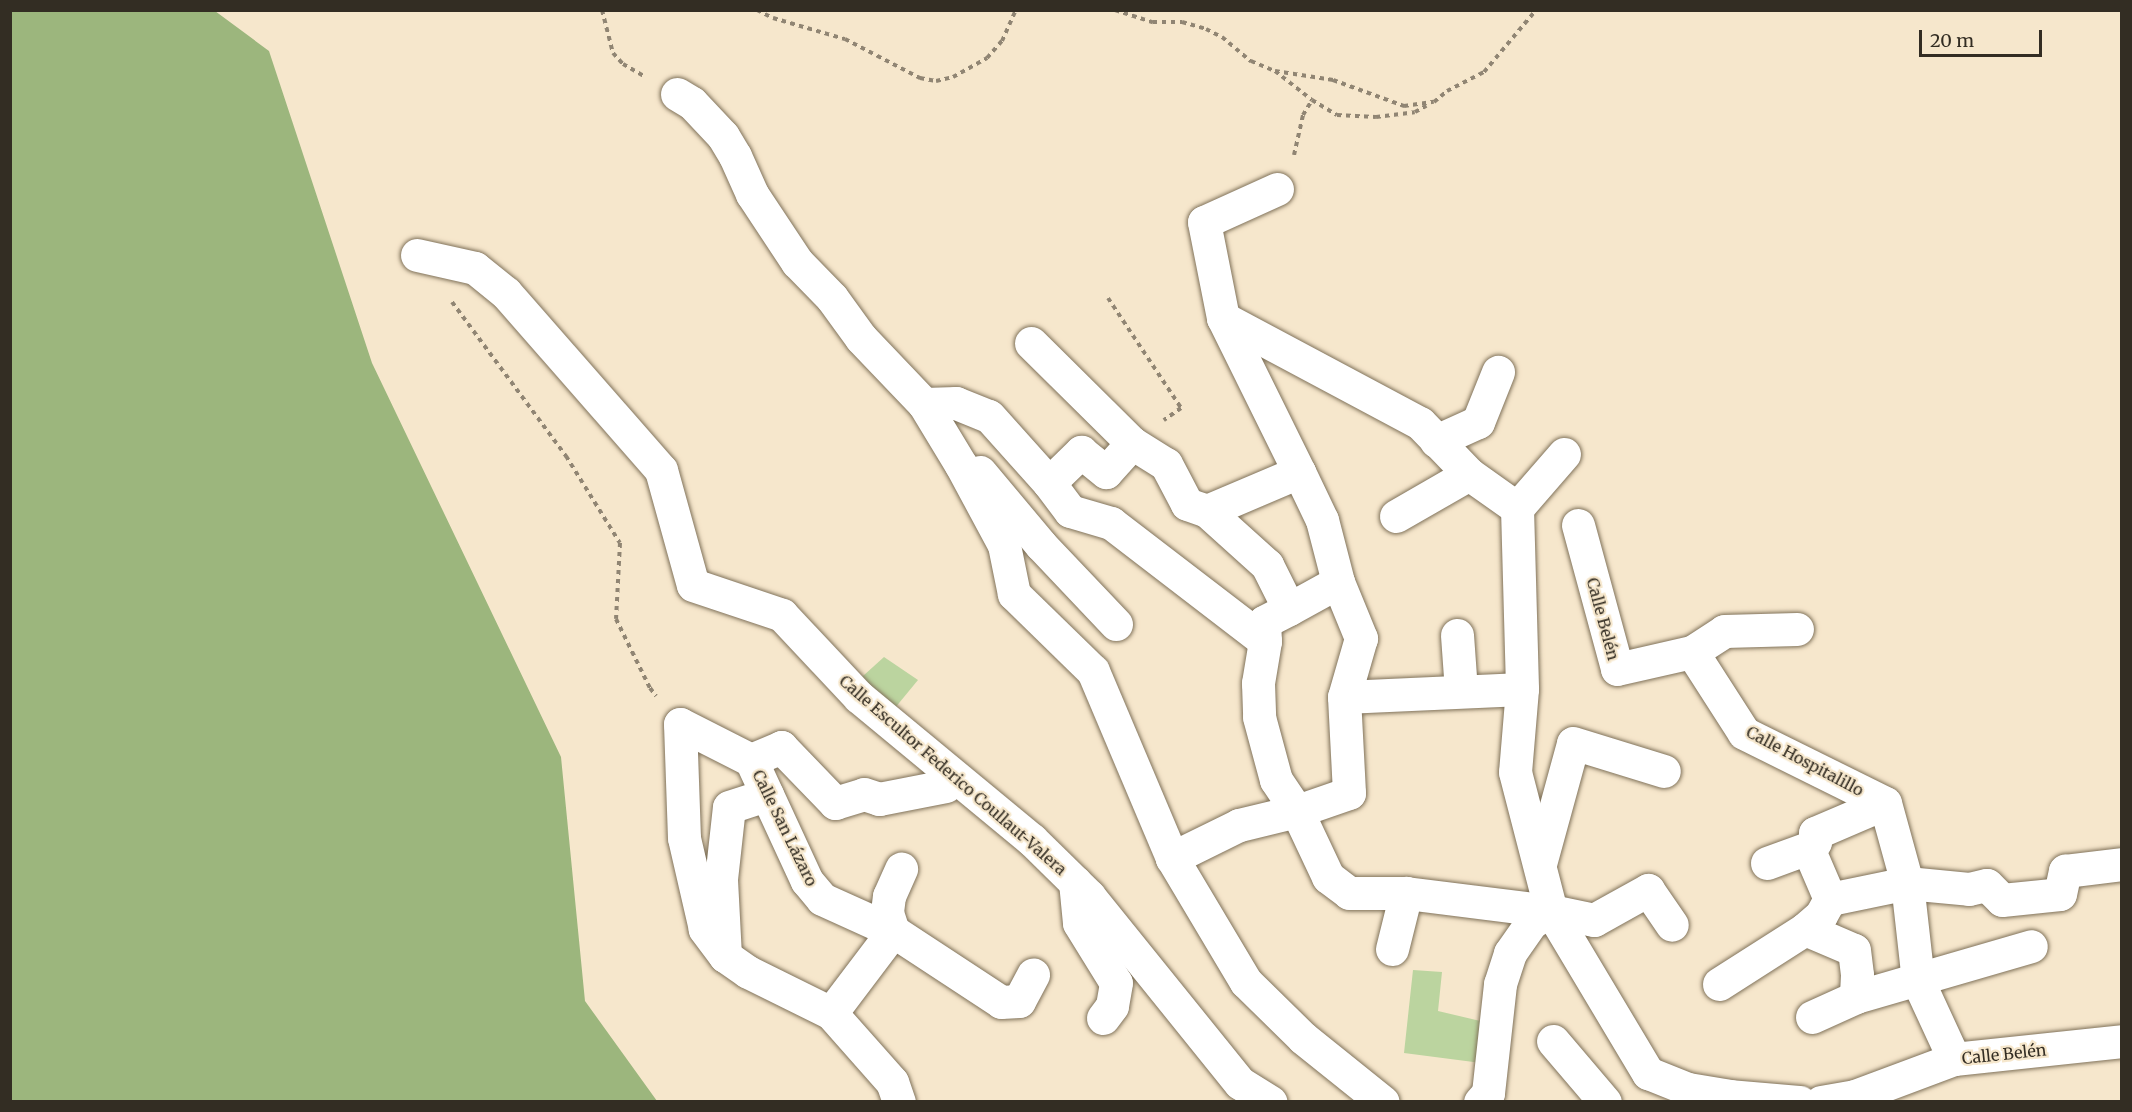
<!DOCTYPE html>
<html>
<head>
<meta charset="utf-8">
<style>
	body { margin:0 }
	#map { position:relative; width:2132px; height:1112px; overflow:hidden; background:#f6e7cc; font-family:Merriweather,serif }
	div>[style] { position:absolute }
	.green>* { inset:0; background:#bbd49f }
	.forest>* { inset:0; background:#9cb67d }
	.path>* { height:4px; margin-top:-2px; transform-origin:0; background:repeating-linear-gradient(90deg,#908573 0 4.5px,transparent 0 9px) }
	.roads { filter:drop-shadow(0 0 2px #80725a) drop-shadow(0 0 2px #80725a) }
	.pedestrian>* { height:33px; margin:-16.5px; padding:0 16.5px; transform-origin:16.5px; border-radius:16.5px; background:#fff }
	.minor>* { height:33px; margin:-16.5px; padding:0 16.5px; transform-origin:16.5px; border-radius:16.5px; background:#fff }
	span { translate:-50% -50%; white-space:nowrap; text-align:center; line-height:1.15; -webkit-text-stroke:4.5px #f6e7cc; paint-order:stroke }
	.street-label { font-size:16px; color:#332d23 }
	.frame { position:absolute; inset:0; border:12px solid #332d23; pointer-events:none }
	.scale { position:absolute; left:1919px; top:30px; width:123px; height:27px; box-sizing:border-box; border:3px solid #332d23; border-top:0; padding-left:8px; font-size:18px; line-height:21px; white-space:nowrap; color:#332d23; -webkit-text-stroke:4px #f6e7cc; paint-order:stroke }
</style>
</head>
<body>
<div id="map">
	<div class="green">
		<i style="clip-path:polygon(884px 657px,918px 680px,890px 714px,853px 685px)"></i>
		<i style="clip-path:polygon(1413px 970px,1442px 972px,1438px 1011px,1493px 1024px,1489px 1064px,1404px 1053px)"></i>
	</div>
	<div class="forest">
		<i style="clip-path:polygon(10px 11px,215px 11px,269px 51px,372px 363px,561px 757px,585px 1001px,657px 1101px,11px 1101px)"></i>
	</div>
	<div class="path">
		<i style="left:602px;top:10px;width:44px;rotate:75.7deg"></i>
		<i style="left:613px;top:53px;width:15px;rotate:48deg"></i>
		<i style="left:623px;top:64px;width:24px;rotate:30deg"></i>
		<i style="left:757px;top:10px;width:18px;rotate:27deg"></i>
		<i style="left:773px;top:18px;width:75px;rotate:16.3deg"></i>
		<i style="left:845px;top:39px;width:85px;rotate:27.5deg"></i>
		<i style="left:920px;top:78px;width:16px;rotate:11deg"></i>
		<i style="left:936px;top:81px;width:17px;rotate:-13deg"></i>
		<i style="left:953px;top:77px;width:39px;rotate:-29deg"></i>
		<i style="left:987px;top:58px;width:23px;rotate:-49deg"></i>
		<i style="left:1002px;top:41px;width:34px;rotate:-66deg"></i>
		<i style="left:1115px;top:10px;width:40px;rotate:18deg"></i>
		<i style="left:1153px;top:22px;width:29px"></i>
		<i style="left:1182px;top:22px;width:25px;rotate:16deg"></i>
		<i style="left:1206px;top:29px;width:18px;rotate:27deg"></i>
		<i style="left:1222px;top:37px;width:38px;rotate:40deg"></i>
		<i style="left:1251px;top:61px;width:26px;rotate:23deg"></i>
		<i style="left:1275px;top:71px;width:59px;rotate:8.8deg"></i>
		<i style="left:1333px;top:80px;width:76px;rotate:20.1deg"></i>
		<i style="left:1404px;top:106px;width:30px;rotate:-8deg"></i>
		<i style="left:1434px;top:102px;width:17px;rotate:-40deg"></i>
		<i style="left:1447px;top:91px;width:42px;rotate:-27.2deg"></i>
		<i style="left:1484px;top:72px;width:81px;rotate:-50deg"></i>
		<i style="left:1275px;top:71px;width:47px;rotate:38.1deg"></i>
		<i style="left:1312px;top:100px;width:29px;rotate:31deg"></i>
		<i style="left:1337px;top:115px;width:39px;rotate:3deg"></i>
		<i style="left:1376px;top:117px;width:39px;rotate:-7deg"></i>
		<i style="left:1415px;top:112px;width:13px;rotate:-29deg"></i>
		<i style="left:1294px;top:155px;width:41px;rotate:-77.3deg"></i>
		<i style="left:1303px;top:115px;width:17px;rotate:-59deg"></i>
		<i style="left:1108px;top:298px;width:132px;rotate:56.4deg"></i>
		<i style="left:1181px;top:408px;width:21px;rotate:145deg"></i>
		<i style="left:452px;top:302px;width:192px;rotate:53.5deg"></i>
		<i style="left:566px;top:456px;width:102px;rotate:58.2deg"></i>
		<i style="left:620px;top:543px;width:76px;rotate:93deg"></i>
		<i style="left:616px;top:619px;width:77px;rotate:63.8deg"></i>
		<i style="left:650px;top:688px;width:10px;rotate:53deg"></i>
	</div>
	<div class="roads">
		<div class="pedestrian">
			<i style="left:751px;top:760px;width:33px;rotate:-23deg"></i>
			<i style="left:781px;top:747px;width:78px;rotate:46deg"></i>
			<i style="left:835px;top:803px;width:30px;rotate:-17deg"></i>
			<i style="left:864px;top:794px;width:16px;rotate:18deg"></i>
			<i style="left:879px;top:799px;width:68px;rotate:-11deg"></i>
			<i style="left:1349px;top:893px;width:57px"></i>
			<i style="left:1406px;top:893px;width:146px;rotate:7.1deg"></i>
			<i style="left:1551px;top:911px;width:44px;rotate:11.8deg"></i>
			<i style="left:1594px;top:920px;width:62px;rotate:-29.1deg"></i>
			<i style="left:1648px;top:890px;width:42px;rotate:55.6deg"></i>
			<i style="left:1392px;top:949px;width:58px;rotate:-76deg"></i>
			<i style="left:725px;top:956px;width:77px;rotate:-93deg"></i>
			<i style="left:721px;top:879px;width:72px;rotate:-83.7deg"></i>
			<i style="left:729px;top:807px;width:40px;rotate:-18deg"></i>
		</div>
		<div class="minor">
			<i style="left:677px;top:94px;width:17px;rotate:31deg"></i>
			<i style="left:692px;top:103px;width:45px;rotate:46.8deg"></i>
			<i style="left:723px;top:136px;width:23px;rotate:59deg"></i>
			<i style="left:735px;top:156px;width:42px;rotate:65.9deg"></i>
			<i style="left:752px;top:194px;width:82px;rotate:56.5deg"></i>
			<i style="left:797px;top:262px;width:50px;rotate:45.8deg"></i>
			<i style="left:832px;top:298px;width:49px;rotate:54.1deg"></i>
			<i style="left:861px;top:338px;width:91px;rotate:46.3deg"></i>
			<i style="left:924px;top:404px;width:71px;rotate:58.8deg"></i>
			<i style="left:961px;top:465px;width:91px;rotate:61.7deg"></i>
			<i style="left:1004px;top:545px;width:50px;rotate:78.5deg"></i>
			<i style="left:1014px;top:594px;width:110px;rotate:44.3deg"></i>
			<i style="left:1093px;top:671px;width:203px;rotate:67.1deg"></i>
			<i style="left:1172px;top:858px;width:144px;rotate:59.2deg"></i>
			<i style="left:1246px;top:982px;width:80px;rotate:44.5deg"></i>
			<i style="left:1303px;top:1038px;width:102px;rotate:38.7deg"></i>
			<i style="left:1277px;top:189px;width:80px;rotate:155.7deg"></i>
			<i style="left:1204px;top:222px;width:98px;rotate:78.8deg"></i>
			<i style="left:1223px;top:318px;width:172px;rotate:63.7deg"></i>
			<i style="left:417px;top:255px;width:59px;rotate:12.6deg"></i>
			<i style="left:475px;top:268px;width:40px;rotate:39deg"></i>
			<i style="left:506px;top:293px;width:235px;rotate:48.8deg"></i>
			<i style="left:661px;top:470px;width:119px;rotate:74.5deg"></i>
			<i style="left:693px;top:585px;width:94px;rotate:18.6deg"></i>
			<i style="left:782px;top:615px;width:112px;rotate:46.8deg"></i>
			<i style="left:859px;top:697px;width:224px;rotate:39.6deg"></i>
			<i style="left:1032px;top:840px;width:80px;rotate:44.5deg"></i>
			<i style="left:1089px;top:896px;width:240px;rotate:51.1deg"></i>
			<i style="left:1240px;top:1083px;width:36px;rotate:32deg"></i>
			<i style="left:1223px;top:318px;width:223px;rotate:28.1deg"></i>
			<i style="left:1420px;top:423px;width:71px;rotate:46.1deg"></i>
			<i style="left:1469px;top:474px;width:59px;rotate:35.3deg"></i>
			<i style="left:1031px;top:343px;width:142px;rotate:44.7deg"></i>
			<i style="left:1132px;top:443px;width:40px;rotate:32deg"></i>
			<i style="left:1166px;top:464px;width:45px;rotate:62.3deg"></i>
			<i style="left:1187px;top:504px;width:21px;rotate:19deg"></i>
			<i style="left:1207px;top:511px;width:81px;rotate:42deg"></i>
			<i style="left:1267px;top:565px;width:49px;rotate:63.4deg"></i>
			<i style="left:1289px;top:609px;width:28px;rotate:153deg"></i>
			<i style="left:1264px;top:622px;width:19px;rotate:87deg"></i>
			<i style="left:924px;top:404px;width:32px;rotate:-2deg"></i>
			<i style="left:956px;top:403px;width:35px;rotate:22deg"></i>
			<i style="left:989px;top:416px;width:90px;rotate:48.2deg"></i>
			<i style="left:1049px;top:483px;width:35px;rotate:53deg"></i>
			<i style="left:1070px;top:511px;width:43px;rotate:16.3deg"></i>
			<i style="left:1111px;top:523px;width:194px;rotate:37.5deg"></i>
			<i style="left:1265px;top:641px;width:43px;rotate:99.5deg"></i>
			<i style="left:1258px;top:683px;width:34px;rotate:88deg"></i>
			<i style="left:1259px;top:717px;width:65px;rotate:74.9deg"></i>
			<i style="left:1276px;top:780px;width:37px;rotate:56deg"></i>
			<i style="left:1297px;top:811px;width:60px;rotate:166.4deg"></i>
			<i style="left:1239px;top:825px;width:75px;rotate:153.8deg"></i>
			<i style="left:1436px;top:441px;width:46px;rotate:-24.3deg"></i>
			<i style="left:1478px;top:422px;width:54px;rotate:-68.2deg"></i>
			<i style="left:1564px;top:454px;width:72px;rotate:131deg"></i>
			<i style="left:1517px;top:508px;width:181px;rotate:88.4deg"></i>
			<i style="left:1522px;top:689px;width:83px;rotate:94.8deg"></i>
			<i style="left:1515px;top:772px;width:144px;rotate:75.5deg"></i>
			<i style="left:1551px;top:911px;width:189px;rotate:59.1deg"></i>
			<i style="left:1648px;top:1073px;width:43px;rotate:21.8deg"></i>
			<i style="left:1688px;top:1089px;width:43px;rotate:9.5deg"></i>
			<i style="left:1730px;top:1096px;width:70px;rotate:4.9deg"></i>
			<i style="left:980px;top:472px;width:95px;rotate:50.1deg"></i>
			<i style="left:1041px;top:545px;width:109px;rotate:46.5deg"></i>
			<i style="left:1049px;top:483px;width:45px;rotate:-44.1deg"></i>
			<i style="left:1081px;top:452px;width:32px;rotate:39deg"></i>
			<i style="left:1106px;top:472px;width:39px;rotate:-48deg"></i>
			<i style="left:1207px;top:511px;width:100px;rotate:-23deg"></i>
			<i style="left:1299px;top:472px;width:53px;rotate:64.4deg"></i>
			<i style="left:1322px;top:520px;width:64px;rotate:75.5deg"></i>
			<i style="left:1338px;top:582px;width:56px;rotate:151.1deg"></i>
			<i style="left:1396px;top:516px;width:84px;rotate:-29.9deg"></i>
			<i style="left:1578px;top:525px;width:149px;rotate:74.8deg"></i>
			<i style="left:1617px;top:669px;width:77px;rotate:-12.8deg"></i>
			<i style="left:1692px;top:652px;width:38px;rotate:-33deg"></i>
			<i style="left:1724px;top:631px;width:73px;rotate:-1.6deg"></i>
			<i style="left:1338px;top:582px;width:61px;rotate:67.7deg"></i>
			<i style="left:1361px;top:638px;width:61px;rotate:106.1deg"></i>
			<i style="left:1344px;top:697px;width:96px;rotate:87deg"></i>
			<i style="left:1349px;top:793px;width:55px;rotate:160.9deg"></i>
			<i style="left:1297px;top:811px;width:73px;rotate:64.8deg"></i>
			<i style="left:1328px;top:877px;width:26px;rotate:37deg"></i>
			<i style="left:1457px;top:635px;width:56px;rotate:85.9deg"></i>
			<i style="left:1692px;top:652px;width:96px;rotate:57.3deg"></i>
			<i style="left:1744px;top:733px;width:157px;rotate:26.4deg"></i>
			<i style="left:1885px;top:803px;width:83px;rotate:74.6deg"></i>
			<i style="left:1907px;top:883px;width:99px;rotate:83.6deg"></i>
			<i style="left:1918px;top:981px;width:86px;rotate:65.2deg"></i>
			<i style="left:1344px;top:697px;width:178px;rotate:-2.6deg"></i>
			<i style="left:1808px;top:848px;width:56px;rotate:66.7deg"></i>
			<i style="left:1830px;top:899px;width:79px;rotate:-11.7deg"></i>
			<i style="left:1907px;top:883px;width:62px;rotate:5.5deg"></i>
			<i style="left:1969px;top:889px;width:18px;rotate:-13deg"></i>
			<i style="left:1987px;top:885px;width:21px;rotate:45deg"></i>
			<i style="left:2002px;top:900px;width:58px;rotate:-5.9deg"></i>
			<i style="left:2060px;top:894px;width:24px;rotate:-78deg"></i>
			<i style="left:2065px;top:871px;width:57px;rotate:-7deg"></i>
			<i style="left:1767px;top:863px;width:44px;rotate:-20.1deg"></i>
			<i style="left:1808px;top:848px;width:9px;rotate:-41deg"></i>
			<i style="left:1815px;top:842px;width:9px;rotate:-90deg"></i>
			<i style="left:1815px;top:833px;width:76px;rotate:-23.2deg"></i>
			<i style="left:1540px;top:864px;width:125px;rotate:-74.7deg"></i>
			<i style="left:1573px;top:743px;width:95px;rotate:17.1deg"></i>
			<i style="left:1075px;top:882px;width:41px;rotate:84.4deg"></i>
			<i style="left:1079px;top:923px;width:70px;rotate:58.3deg"></i>
			<i style="left:1116px;top:983px;width:23px;rotate:100deg"></i>
			<i style="left:1112px;top:1006px;width:15px;rotate:127deg"></i>
			<i style="left:1805px;top:929px;width:53px;rotate:23.2deg"></i>
			<i style="left:1854px;top:950px;width:25px;rotate:83deg"></i>
			<i style="left:1857px;top:975px;width:22px;rotate:93deg"></i>
			<i style="left:1719px;top:984px;width:102px;rotate:-32.6deg"></i>
			<i style="left:1805px;top:929px;width:21px;rotate:-41deg"></i>
			<i style="left:1821px;top:915px;width:18px;rotate:-61deg"></i>
			<i style="left:831px;top:1013px;width:103px;rotate:-52.9deg"></i>
			<i style="left:893px;top:931px;width:20px;rotate:-108deg"></i>
			<i style="left:887px;top:912px;width:16px;rotate:-83deg"></i>
			<i style="left:889px;top:896px;width:30px;rotate:-66deg"></i>
			<i style="left:1812px;top:1017px;width:48px;rotate:-24.4deg"></i>
			<i style="left:1856px;top:997px;width:182px;rotate:-16.2deg"></i>
			<i style="left:1553px;top:1041px;width:80px;rotate:49.6deg"></i>
			<i style="left:899px;top:1102px;width:21px;rotate:-109deg"></i>
			<i style="left:892px;top:1082px;width:92px;rotate:-131.5deg"></i>
			<i style="left:831px;top:1013px;width:93px;rotate:-153.7deg"></i>
			<i style="left:748px;top:972px;width:28px;rotate:-145deg"></i>
			<i style="left:725px;top:956px;width:34px;rotate:-127deg"></i>
			<i style="left:705px;top:929px;width:93px;rotate:-103deg"></i>
			<i style="left:684px;top:838px;width:114px;rotate:-92deg"></i>
			<i style="left:680px;top:724px;width:80px;rotate:26.9deg"></i>
			<i style="left:751px;top:760px;width:133px;rotate:65.2deg"></i>
			<i style="left:807px;top:881px;width:23px;rotate:50deg"></i>
			<i style="left:822px;top:899px;width:78px;rotate:24.3deg"></i>
			<i style="left:893px;top:931px;width:129px;rotate:33.3deg"></i>
			<i style="left:1001px;top:1002px;width:18px;rotate:-3deg"></i>
			<i style="left:1019px;top:1001px;width:30px;rotate:-62deg"></i>
			<i style="left:1480px;top:1102px;width:12px;rotate:-48deg"></i>
			<i style="left:1488px;top:1093px;width:110px;rotate:-83.7deg"></i>
			<i style="left:1500px;top:984px;width:33px;rotate:-72deg"></i>
			<i style="left:1510px;top:953px;width:38px;rotate:-55deg"></i>
			<i style="left:1532px;top:922px;width:22px;rotate:-30deg"></i>
			<i style="left:1821px;top:1102px;width:35px;rotate:-10deg"></i>
			<i style="left:1855px;top:1096px;width:106px;rotate:-20.5deg"></i>
			<i style="left:1954px;top:1059px;width:169px;rotate:-6.1deg"></i>
		</div>
	</div>
	<div class="street-label">
		<span style="left:1603px;top:619px;rotate:75deg">Calle Belén</span>
		<span style="left:1805px;top:761px;rotate:28deg">Calle Hospitalillo</span>
		<span style="left:953px;top:775px;rotate:41deg">Calle Escultor Federico Coullaut-Valera</span>
		<span style="left:785px;top:828px;rotate:64deg">Calle San Lázaro</span>
		<span style="left:2004px;top:1054px;rotate:-6deg">Calle Belén</span>
	</div>
	<div class="frame"></div>
	<div class="scale">20 m</div>
</div>
</body>
</html>
